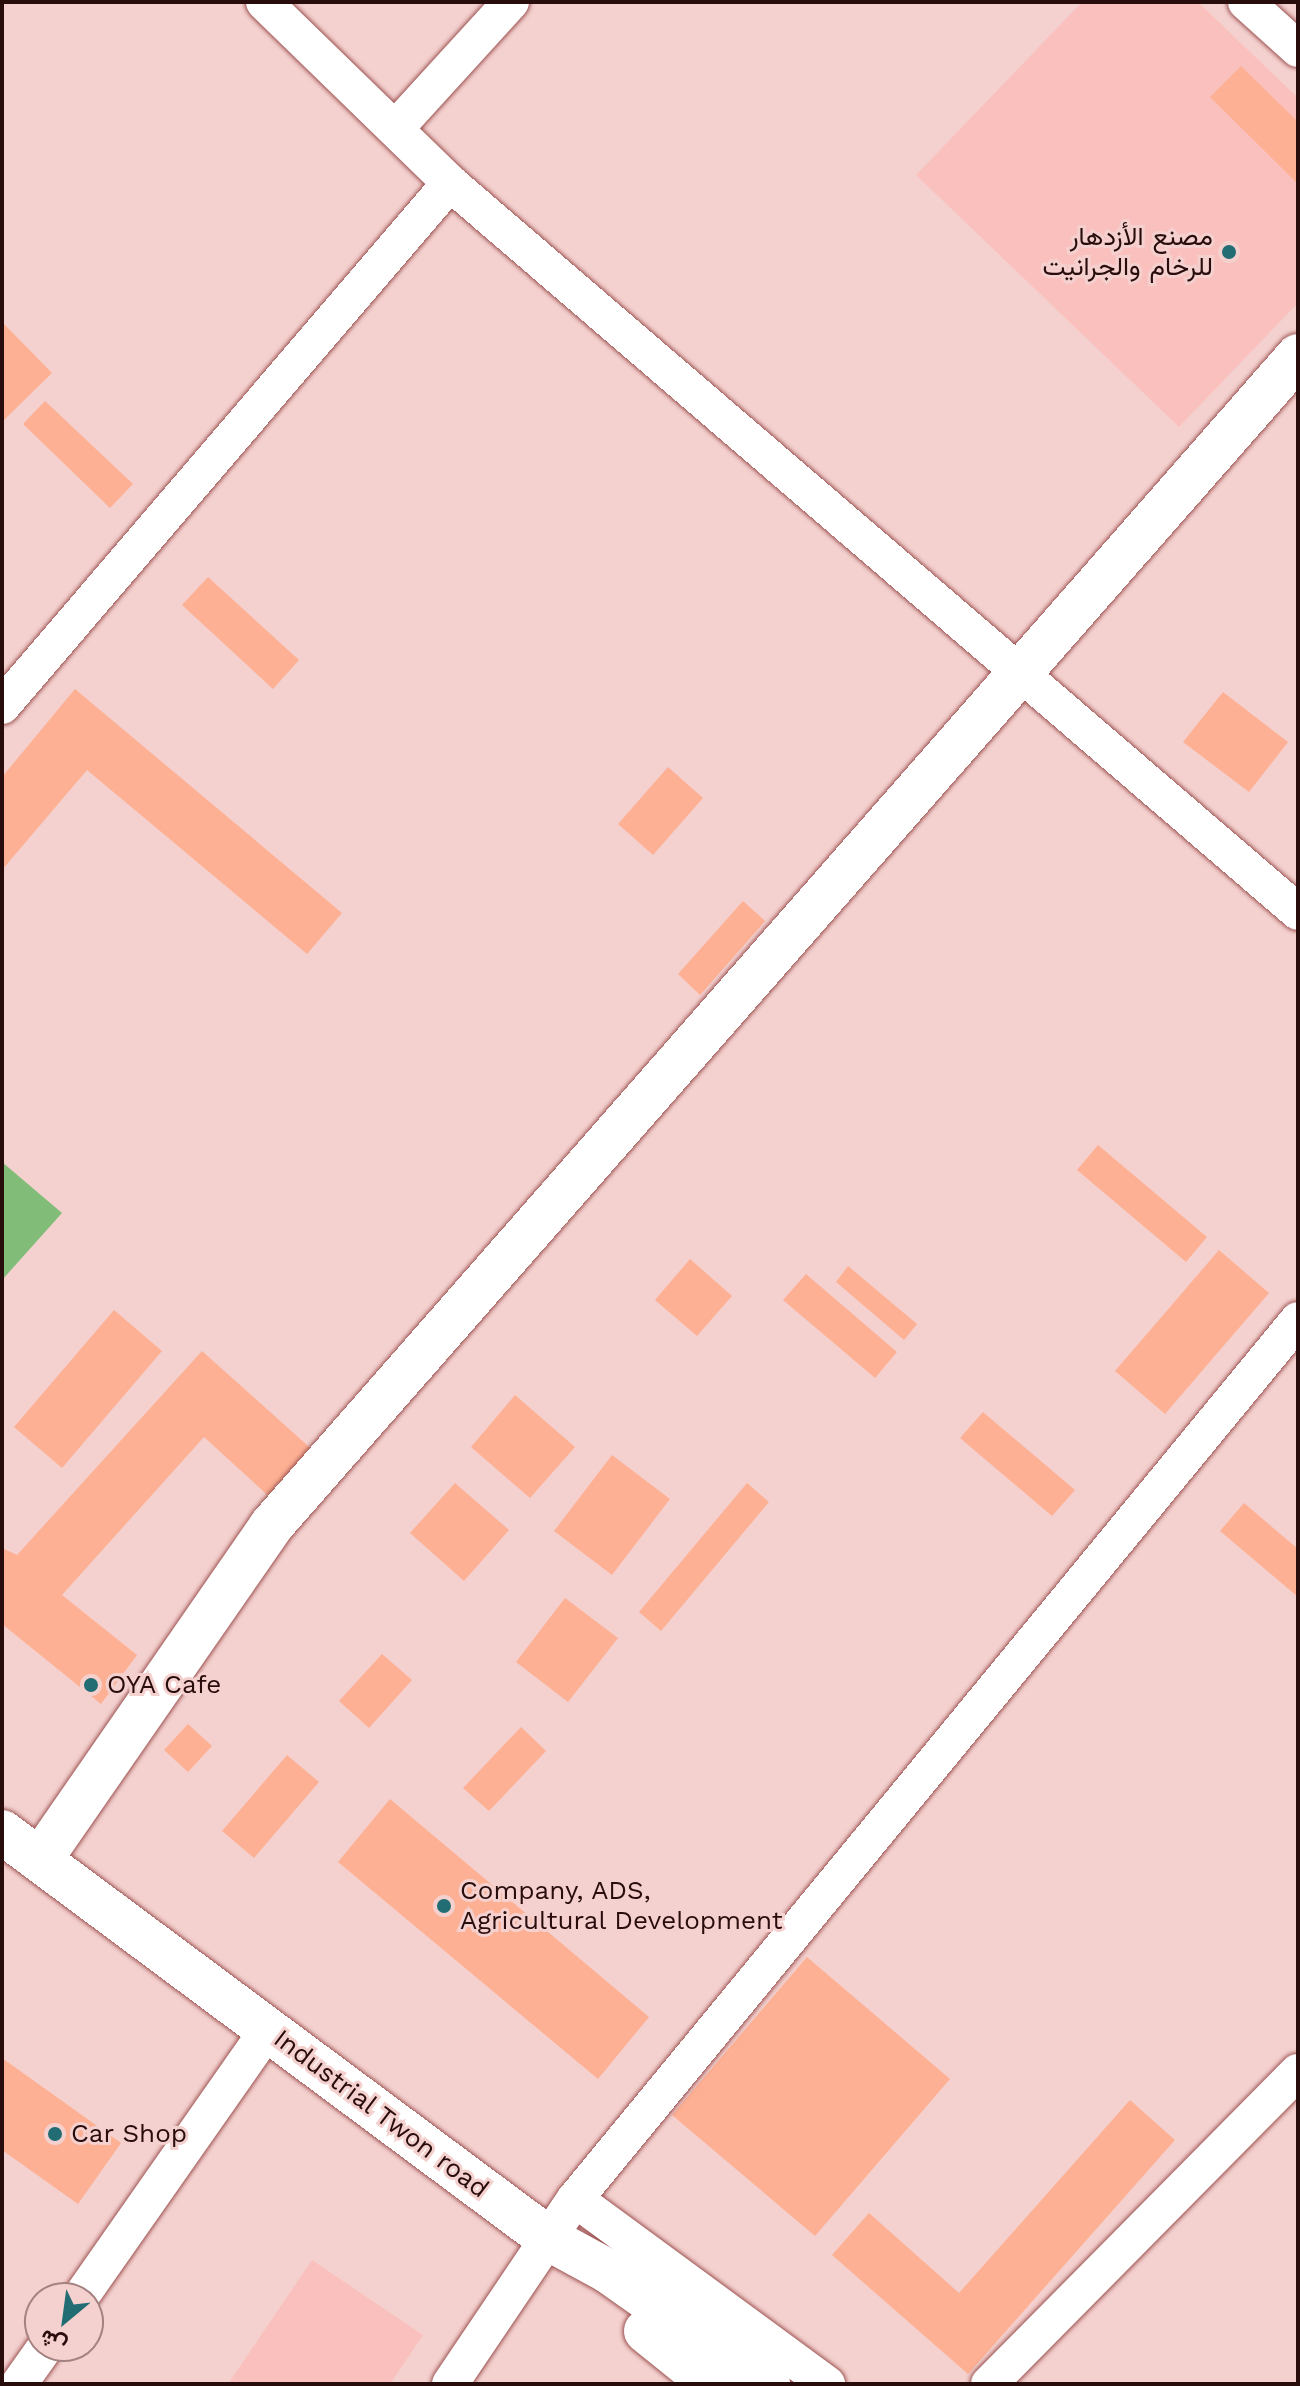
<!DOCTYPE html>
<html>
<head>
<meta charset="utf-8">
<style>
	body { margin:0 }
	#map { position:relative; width:1300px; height:2386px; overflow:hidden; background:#f4d1cf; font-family:"Work Sans",Vazirmatn,sans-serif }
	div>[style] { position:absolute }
	.built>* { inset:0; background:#f9c0be }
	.green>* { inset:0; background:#81bc79 }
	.building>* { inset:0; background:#fdb093 }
	.roads { filter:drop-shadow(0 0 2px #9c5251) drop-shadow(0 0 2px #9c5251) }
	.street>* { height:36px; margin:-18px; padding:0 18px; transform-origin:18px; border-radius:18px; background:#fff }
	.secondary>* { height:44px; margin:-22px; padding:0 22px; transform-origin:22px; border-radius:22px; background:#fff }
	.highway>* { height:44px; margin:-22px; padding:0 22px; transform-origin:22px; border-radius:22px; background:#fff }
	.dots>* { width:22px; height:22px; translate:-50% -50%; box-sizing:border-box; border:4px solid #f4d1cf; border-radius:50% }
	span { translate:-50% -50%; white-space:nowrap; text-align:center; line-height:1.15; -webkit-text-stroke:6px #f4d1cf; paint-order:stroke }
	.poi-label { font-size:26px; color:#290c0c }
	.right { translate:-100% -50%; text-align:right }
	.left { translate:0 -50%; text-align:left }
	.street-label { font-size:26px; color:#290c0c }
	.frame { position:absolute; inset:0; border:4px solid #290c0c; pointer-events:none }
	.north { position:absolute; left:24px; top:2282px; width:80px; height:80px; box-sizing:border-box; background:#f4d1cf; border:2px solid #a38281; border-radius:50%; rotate:209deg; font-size:22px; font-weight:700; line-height:32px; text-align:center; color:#290c0c }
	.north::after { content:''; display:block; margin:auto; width:28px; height:36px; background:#226d73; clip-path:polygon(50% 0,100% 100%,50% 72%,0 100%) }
</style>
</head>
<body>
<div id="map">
	<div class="built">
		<i style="clip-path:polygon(1082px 2px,1198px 2px,1298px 98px,1298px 303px,1179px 427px,916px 175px)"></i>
		<i style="clip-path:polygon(312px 2260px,423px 2335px,390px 2384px,228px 2384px)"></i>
	</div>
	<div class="green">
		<i style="clip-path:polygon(2px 1162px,62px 1213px,2px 1280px)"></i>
	</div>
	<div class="building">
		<i style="clip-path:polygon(1241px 66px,1298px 122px,1298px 184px,1210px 97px)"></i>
		<i style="clip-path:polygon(2px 322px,52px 373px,2px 422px)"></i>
		<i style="clip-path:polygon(45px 401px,133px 484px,110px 508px,23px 424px)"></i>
		<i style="clip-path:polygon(208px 577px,299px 660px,273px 689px,182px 605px)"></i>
		<i style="clip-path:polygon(75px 689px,342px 913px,307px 954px,87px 770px,2px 870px,2px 777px)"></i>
		<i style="clip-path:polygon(1223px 692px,1288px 742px,1249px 792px,1183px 742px)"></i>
		<i style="clip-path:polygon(668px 767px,703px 798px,653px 855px,618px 824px)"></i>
		<i style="clip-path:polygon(743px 901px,765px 921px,700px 995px,678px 974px)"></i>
		<i style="clip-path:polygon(1098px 1145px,1207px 1237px,1186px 1262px,1077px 1170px)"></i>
		<i style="clip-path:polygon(1219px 1250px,1269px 1293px,1165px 1414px,1115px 1371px)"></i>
		<i style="clip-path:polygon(690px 1259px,732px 1296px,697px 1336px,655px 1300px)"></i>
		<i style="clip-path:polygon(848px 1266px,917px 1324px,904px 1340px,836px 1282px)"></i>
		<i style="clip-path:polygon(806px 1274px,897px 1352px,875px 1378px,783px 1300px)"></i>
		<i style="clip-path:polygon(114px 1310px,162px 1351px,62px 1468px,14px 1427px)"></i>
		<i style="clip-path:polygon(202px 1351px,317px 1454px,274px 1501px,204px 1437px,62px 1595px,137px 1655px,101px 1704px,2px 1624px,2px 1548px,17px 1555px)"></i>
		<i style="clip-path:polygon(515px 1395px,575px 1447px,530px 1498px,471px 1447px)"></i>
		<i style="clip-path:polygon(983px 1412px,1075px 1490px,1052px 1516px,960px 1438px)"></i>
		<i style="clip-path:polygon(612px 1455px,670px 1499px,612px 1575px,554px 1531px)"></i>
		<i style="clip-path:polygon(455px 1483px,509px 1530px,464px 1581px,410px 1533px)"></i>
		<i style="clip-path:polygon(747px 1483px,769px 1502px,661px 1631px,639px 1612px)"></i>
		<i style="clip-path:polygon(1244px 1503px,1298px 1549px,1298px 1597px,1220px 1531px)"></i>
		<i style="clip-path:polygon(565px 1598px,618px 1638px,568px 1702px,516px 1662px)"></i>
		<i style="clip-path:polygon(382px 1654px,412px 1680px,369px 1728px,339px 1701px)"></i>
		<i style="clip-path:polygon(188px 1724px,212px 1746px,188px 1772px,164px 1750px)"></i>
		<i style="clip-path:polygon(521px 1727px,546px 1751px,489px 1811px,463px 1788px)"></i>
		<i style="clip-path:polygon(287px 1755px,319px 1782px,254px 1858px,222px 1831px)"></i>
		<i style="clip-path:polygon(390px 1799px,649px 2017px,598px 2079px,338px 1862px)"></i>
		<i style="clip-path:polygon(807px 1957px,950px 2079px,815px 2236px,672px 2115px)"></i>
		<i style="clip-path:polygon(2px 2058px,121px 2143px,78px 2204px,2px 2150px)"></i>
		<i style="clip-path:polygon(1130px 2100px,1175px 2140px,968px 2374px,832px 2255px,869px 2213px,959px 2293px)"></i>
	</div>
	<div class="roads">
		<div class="street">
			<i style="left:264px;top:2px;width:260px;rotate:44.2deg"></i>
			<i style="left:450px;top:183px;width:1118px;rotate:40.68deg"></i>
			<i style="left:1246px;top:2px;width:70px;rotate:42.1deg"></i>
			<i style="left:395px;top:129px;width:172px;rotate:-47.6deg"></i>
			<i style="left:2px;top:706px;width:689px;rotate:-49.42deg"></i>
			<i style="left:575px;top:2199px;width:313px;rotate:36.3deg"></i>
			<i style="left:80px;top:2298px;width:327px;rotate:-55deg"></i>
			<i style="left:19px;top:2384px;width:47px;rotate:-54.6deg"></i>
			<i style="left:450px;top:2384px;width:223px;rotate:-56deg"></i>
			<i style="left:575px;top:2199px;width:1138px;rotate:-50.56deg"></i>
			<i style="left:989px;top:2384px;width:439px;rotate:-45.3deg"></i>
		</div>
		<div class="secondary">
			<i style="left:40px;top:1860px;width:406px;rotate:-55.3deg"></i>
			<i style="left:271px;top:1526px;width:1557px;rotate:-48.72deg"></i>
		</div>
		<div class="highway">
			<i style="left:2px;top:1832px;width:682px;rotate:36.65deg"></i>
			<i style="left:549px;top:2239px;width:67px;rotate:28.5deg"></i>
			<i style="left:608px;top:2271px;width:196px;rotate:35.2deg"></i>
			<i style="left:646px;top:2331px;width:85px;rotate:38.8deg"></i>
		</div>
	</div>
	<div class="dots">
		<i style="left:1229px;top:252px;background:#226d73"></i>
		<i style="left:91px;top:1685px;background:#226d73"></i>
		<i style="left:444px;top:1906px;background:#226d73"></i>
		<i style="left:55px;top:2134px;background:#226d73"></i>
	</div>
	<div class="poi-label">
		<span class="right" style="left:1213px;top:252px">مصنع الأزدهار<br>للرخام والجرانيت</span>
		<span class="left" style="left:107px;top:1685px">OYA Cafe</span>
		<span class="left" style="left:460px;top:1906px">Company, ADS,<br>Agricultural Development</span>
		<span class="left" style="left:71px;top:2134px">Car Shop</span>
	</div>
	<div class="street-label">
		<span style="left:381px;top:2114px;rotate:37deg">Industrial Twon road</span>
	</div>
	<div class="frame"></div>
	<div class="north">ش</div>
</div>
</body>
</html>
